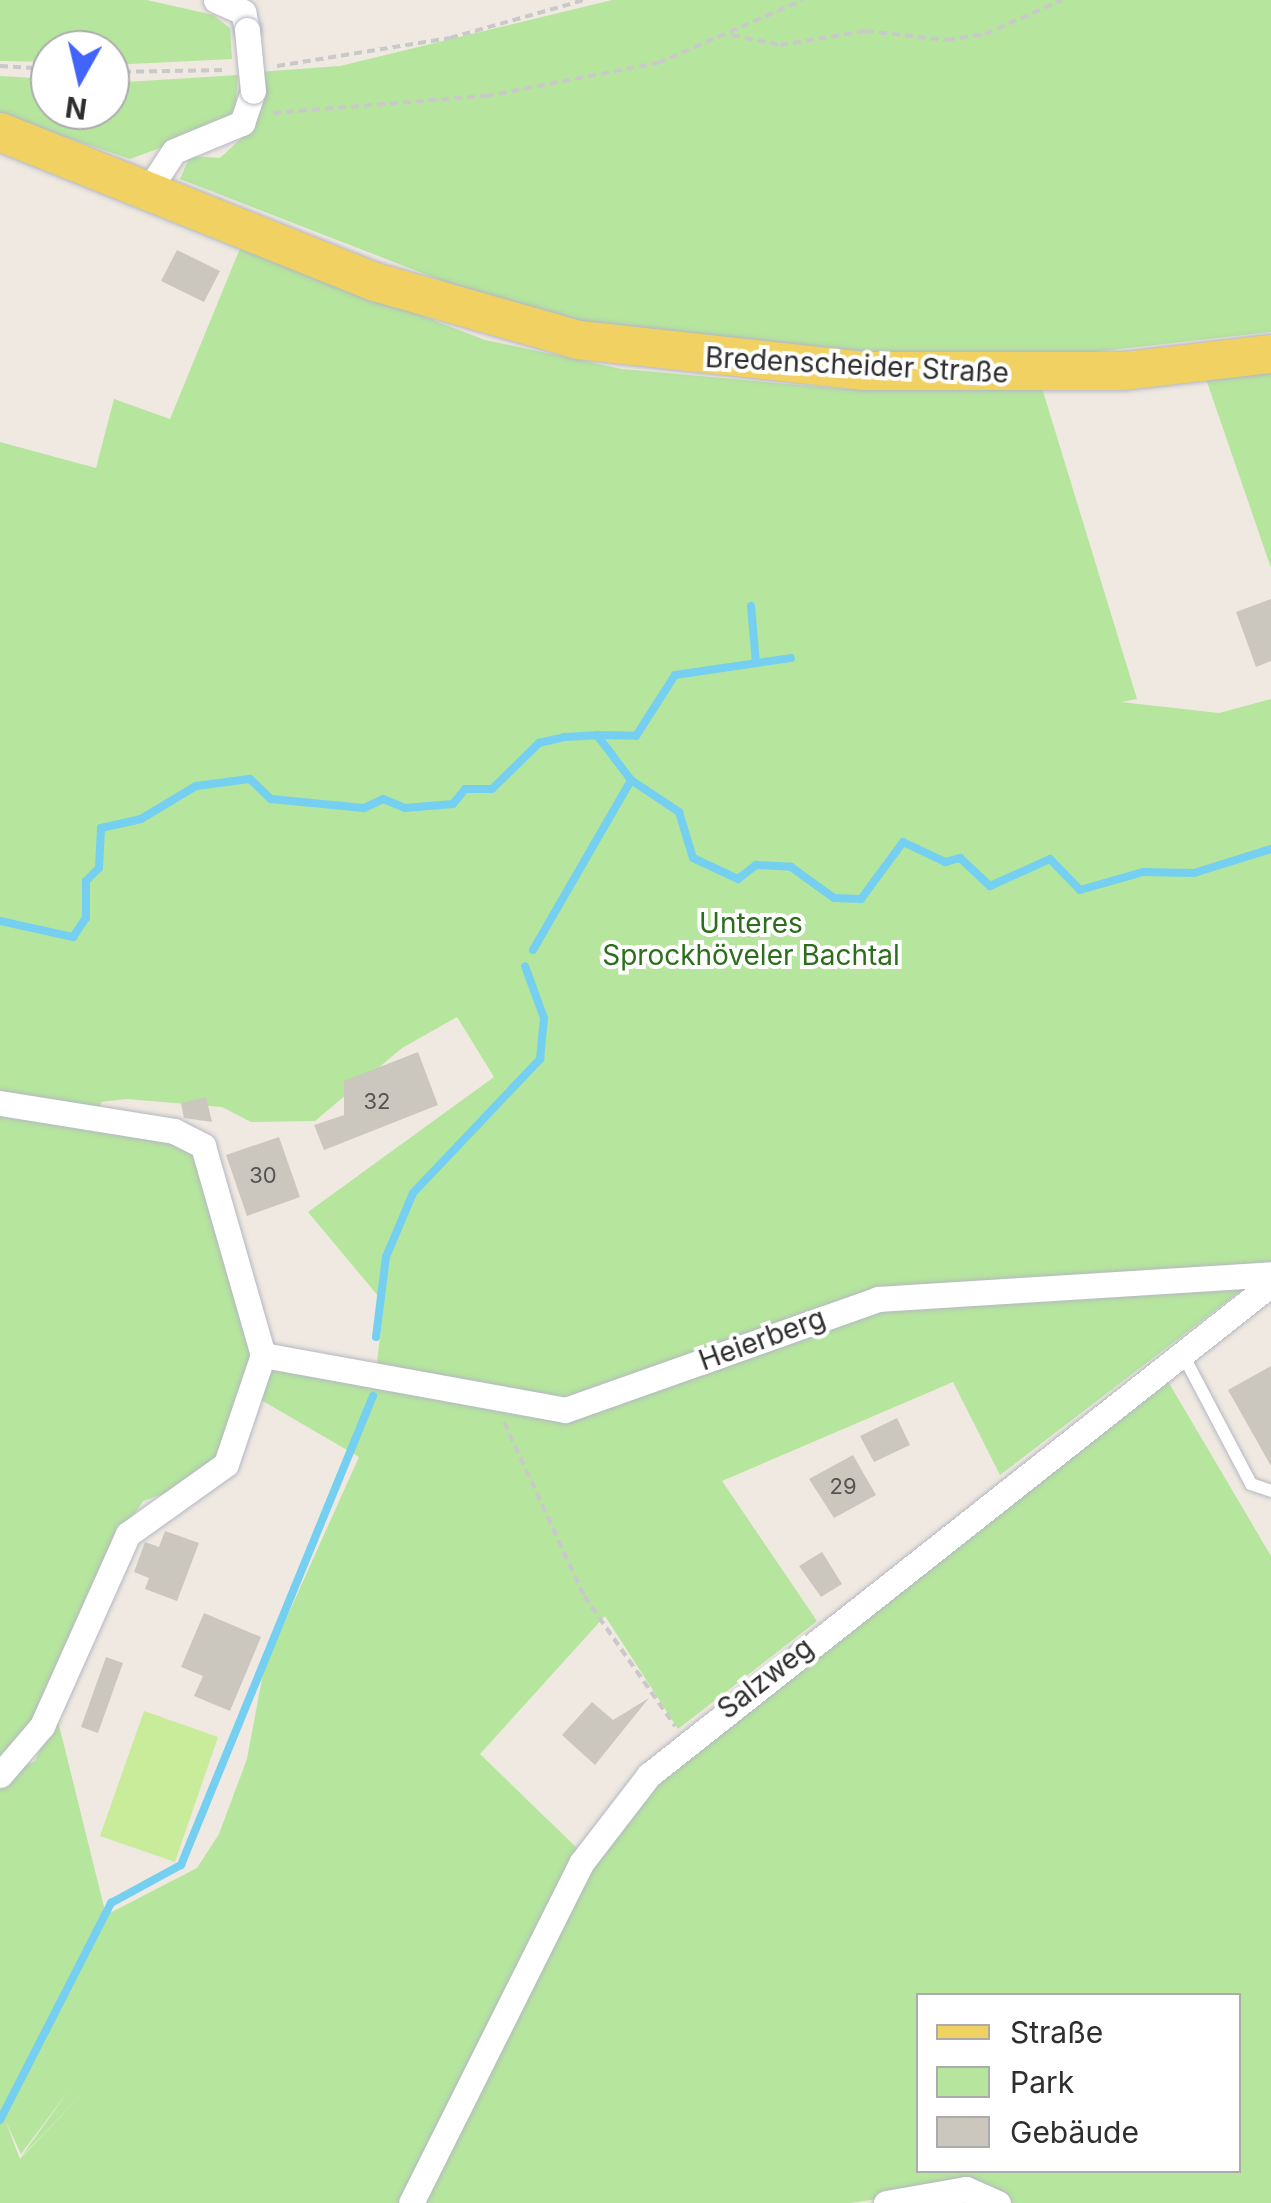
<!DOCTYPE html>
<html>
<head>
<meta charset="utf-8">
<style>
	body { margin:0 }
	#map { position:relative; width:1271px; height:2203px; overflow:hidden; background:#efe9e1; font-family:Inter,sans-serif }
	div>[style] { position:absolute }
	.green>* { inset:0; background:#b6e59e }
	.pitch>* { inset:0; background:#c9ec9a }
	.stream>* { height:8px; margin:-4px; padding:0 4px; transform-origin:4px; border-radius:4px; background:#75cff0 }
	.building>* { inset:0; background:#cbc7bf }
	.path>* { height:4px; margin-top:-2px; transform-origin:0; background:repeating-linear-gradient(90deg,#c9c9c9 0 8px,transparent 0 13px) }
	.roads { filter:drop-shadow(0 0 2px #b4b7c1) drop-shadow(0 0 2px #b4b7c1) }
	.lane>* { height:12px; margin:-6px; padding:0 6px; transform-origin:6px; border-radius:6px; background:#fff }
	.street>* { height:25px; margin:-12.5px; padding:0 12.5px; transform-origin:12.5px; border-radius:12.5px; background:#fff }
	.primary>* { height:38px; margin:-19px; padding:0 19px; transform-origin:19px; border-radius:19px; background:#f2d163 }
	.bridges { filter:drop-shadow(0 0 2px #b4b7c1) drop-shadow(0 0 2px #b4b7c1) }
	.street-bridge>* { height:25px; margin:-12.5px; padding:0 12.5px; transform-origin:12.5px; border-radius:12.5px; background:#fff }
	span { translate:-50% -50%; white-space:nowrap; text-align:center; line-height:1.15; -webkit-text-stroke:8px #fff; paint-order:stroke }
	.number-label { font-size:22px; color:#555452 }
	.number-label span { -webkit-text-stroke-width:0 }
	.street-label { font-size:28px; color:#2e2e2e }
	.park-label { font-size:28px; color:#2c6e1b }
	.legend { position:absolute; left:916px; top:1993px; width:325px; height:180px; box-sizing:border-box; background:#fff; border:2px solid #ababab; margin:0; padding:12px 18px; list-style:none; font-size:30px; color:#2e2e2e }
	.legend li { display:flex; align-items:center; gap:20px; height:50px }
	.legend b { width:50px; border:2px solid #ababab }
	.north { position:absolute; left:30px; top:30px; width:100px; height:100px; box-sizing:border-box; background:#fff; border:2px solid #ababab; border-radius:50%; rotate:188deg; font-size:28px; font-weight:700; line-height:40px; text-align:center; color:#2e2e2e }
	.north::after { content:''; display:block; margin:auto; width:35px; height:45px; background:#4264fb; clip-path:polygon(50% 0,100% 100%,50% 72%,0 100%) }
</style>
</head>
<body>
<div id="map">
	<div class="green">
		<i style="clip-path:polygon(0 0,147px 0,213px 15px,230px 28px,232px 59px,110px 65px,110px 50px,50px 50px,50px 62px,0 61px)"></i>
		<i style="clip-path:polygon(612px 0,1271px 0,1271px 332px,1066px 355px,873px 356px,599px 329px,471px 292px,180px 179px,190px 156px,220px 158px,246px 134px,258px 72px,340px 66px)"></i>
		<i style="clip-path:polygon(238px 75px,235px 114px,223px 125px,130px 159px,0 115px,0 76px,50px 79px,50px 110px,110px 110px,110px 83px)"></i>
		<i style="clip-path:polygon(241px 246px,485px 340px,622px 369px,843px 389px,1042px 388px,1137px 699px,1121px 702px,1219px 713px,1271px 699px,1271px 1266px,873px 1296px,782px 1320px,566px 1408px,376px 1371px,384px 1303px,308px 1212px,494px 1077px,457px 1017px,402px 1048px,315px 1121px,251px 1122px,222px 1107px,126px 1099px,101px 1102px,98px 1121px,0 1097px,0 442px,96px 468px,114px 399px,170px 419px)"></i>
		<i style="clip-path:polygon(1271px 371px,1271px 568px,1206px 379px)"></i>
		<i style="clip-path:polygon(0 1107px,176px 1143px,193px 1156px,210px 1181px,258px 1358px,219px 1474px,143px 1501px,106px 1556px,21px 1756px,0 1769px)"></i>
		<i style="clip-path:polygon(evenodd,1255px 1280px,1000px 1475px,953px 1382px,722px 1481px,817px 1621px,678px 1729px,605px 1616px,480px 1754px,578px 1849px,400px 2203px,0 2203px,0 1779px,35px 1761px,56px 1713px,106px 1915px,197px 1868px,219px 1834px,247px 1759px,264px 1668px,359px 1457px,256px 1397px,279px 1361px,570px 1415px,883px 1301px,1255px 1280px,70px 2089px,21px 2157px,87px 2089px,20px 2159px,5px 2120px,21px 2154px,70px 2089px)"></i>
		<i style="clip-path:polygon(evenodd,1166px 1378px,1271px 1556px,1271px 2203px,1006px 2203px,975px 2185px,850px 2203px,420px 2203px,555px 1931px,621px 1821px,689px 1746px,1166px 1378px,918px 1996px,1238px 1996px,1238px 2170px,918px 2170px,918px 1996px)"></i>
	</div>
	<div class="pitch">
		<i style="clip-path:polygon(144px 1711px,218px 1737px,175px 1862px,100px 1836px)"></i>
	</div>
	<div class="stream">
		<i style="left:751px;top:606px;width:57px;rotate:85deg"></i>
		<i style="left:597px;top:735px;width:39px;rotate:1deg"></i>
		<i style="left:636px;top:736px;width:72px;rotate:-57.4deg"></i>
		<i style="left:675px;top:675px;width:117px;rotate:-8.3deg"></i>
		<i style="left:0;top:921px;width:75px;rotate:12.4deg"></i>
		<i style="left:73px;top:937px;width:23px;rotate:-56deg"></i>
		<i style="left:86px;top:918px;width:37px;rotate:-90deg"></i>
		<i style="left:86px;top:881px;width:18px;rotate:-45deg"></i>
		<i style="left:99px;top:868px;width:40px;rotate:-87.1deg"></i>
		<i style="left:101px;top:828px;width:41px;rotate:-12.7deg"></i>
		<i style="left:141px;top:819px;width:64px;rotate:-31deg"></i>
		<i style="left:196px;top:786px;width:54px;rotate:-7.4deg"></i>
		<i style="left:250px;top:779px;width:29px;rotate:44deg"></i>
		<i style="left:271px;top:799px;width:93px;rotate:5.5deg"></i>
		<i style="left:364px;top:808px;width:21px;rotate:-25deg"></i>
		<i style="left:383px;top:799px;width:24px;rotate:22deg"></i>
		<i style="left:405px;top:808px;width:48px;rotate:-4.8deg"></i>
		<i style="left:453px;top:804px;width:19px;rotate:-51deg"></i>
		<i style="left:465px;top:789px;width:27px"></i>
		<i style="left:492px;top:789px;width:66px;rotate:-44.4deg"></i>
		<i style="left:539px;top:743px;width:26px;rotate:-13deg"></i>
		<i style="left:564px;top:737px;width:33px;rotate:-3deg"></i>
		<i style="left:597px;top:735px;width:56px;rotate:52.9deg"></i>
		<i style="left:631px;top:780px;width:58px;rotate:33.7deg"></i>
		<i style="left:679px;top:812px;width:48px;rotate:73.1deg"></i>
		<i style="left:693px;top:858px;width:50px;rotate:25deg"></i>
		<i style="left:738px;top:879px;width:23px;rotate:-38deg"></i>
		<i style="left:756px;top:865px;width:35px;rotate:3deg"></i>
		<i style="left:791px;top:867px;width:53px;rotate:35.8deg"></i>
		<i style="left:834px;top:898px;width:27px;rotate:2deg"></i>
		<i style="left:861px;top:899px;width:71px;rotate:-53.6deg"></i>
		<i style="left:903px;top:842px;width:47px;rotate:25.5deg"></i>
		<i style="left:945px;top:862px;width:16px;rotate:-15deg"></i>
		<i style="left:960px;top:858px;width:41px;rotate:43deg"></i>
		<i style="left:990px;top:886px;width:66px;rotate:-24.2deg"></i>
		<i style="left:1050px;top:859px;width:43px;rotate:45.9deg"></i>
		<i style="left:1080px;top:890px;width:66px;rotate:-15.9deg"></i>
		<i style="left:1143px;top:872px;width:51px;rotate:1.1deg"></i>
		<i style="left:1194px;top:873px;width:81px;rotate:-17.3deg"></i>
		<i style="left:533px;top:950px;width:196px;rotate:-60deg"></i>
		<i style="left:376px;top:1337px;width:81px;rotate:-82.9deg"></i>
		<i style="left:386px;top:1257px;width:69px;rotate:-67.1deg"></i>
		<i style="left:413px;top:1193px;width:185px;rotate:-46.5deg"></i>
		<i style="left:540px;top:1059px;width:41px;rotate:-84.4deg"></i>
		<i style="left:544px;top:1018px;width:55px;rotate:-110.1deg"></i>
		<i style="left:0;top:2120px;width:244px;rotate:-62.9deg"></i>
		<i style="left:111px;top:1903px;width:80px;rotate:-28.5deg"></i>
		<i style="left:181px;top:1865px;width:507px;rotate:-67.74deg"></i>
	</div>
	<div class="building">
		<i style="clip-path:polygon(177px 250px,220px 271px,204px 302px,161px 281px)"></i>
		<i style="clip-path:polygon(1271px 599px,1271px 661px,1256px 667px,1236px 612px)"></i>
		<i style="clip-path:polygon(418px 1052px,438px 1105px,324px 1150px,314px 1125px,344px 1115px,344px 1081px)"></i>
		<i style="clip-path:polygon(206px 1097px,212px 1122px,184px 1118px,181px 1103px)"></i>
		<i style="clip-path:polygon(279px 1137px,300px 1197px,247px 1216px,226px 1155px)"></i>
		<i style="clip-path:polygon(1271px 1366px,1271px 1466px,1228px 1390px)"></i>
		<i style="clip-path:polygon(897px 1418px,910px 1445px,874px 1462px,860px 1436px)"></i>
		<i style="clip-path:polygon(853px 1455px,876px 1495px,834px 1518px,809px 1479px)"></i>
		<i style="clip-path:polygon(165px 1531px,199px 1543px,177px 1601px,145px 1589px,149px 1578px,134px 1572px,145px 1542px,159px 1547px)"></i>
		<i style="clip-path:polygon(822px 1552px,842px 1584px,821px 1597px,799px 1566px)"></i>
		<i style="clip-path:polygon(204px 1613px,261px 1637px,230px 1711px,194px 1696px,203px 1676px,181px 1667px)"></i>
		<i style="clip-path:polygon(106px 1657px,123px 1663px,98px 1733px,81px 1727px)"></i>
		<i style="clip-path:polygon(649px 1698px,595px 1765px,562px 1735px,592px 1702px,613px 1720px)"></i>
	</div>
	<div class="path">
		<i style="left:732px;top:35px;width:49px;rotate:11.8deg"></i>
		<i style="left:780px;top:45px;width:87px;rotate:-9.2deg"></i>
		<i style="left:866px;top:31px;width:81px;rotate:6.3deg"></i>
		<i style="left:947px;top:40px;width:38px;rotate:-9deg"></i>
		<i style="left:985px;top:34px;width:84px;rotate:-23.8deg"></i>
		<i style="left:0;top:66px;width:50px;rotate:3.4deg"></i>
		<i style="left:277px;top:66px;width:175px;rotate:-9.2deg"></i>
		<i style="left:450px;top:38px;width:139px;rotate:-15.8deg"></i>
		<i style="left:110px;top:72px;width:117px;rotate:-1deg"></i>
		<i style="left:273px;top:113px;width:214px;rotate:-4.6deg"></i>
		<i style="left:486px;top:96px;width:175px;rotate:-10.9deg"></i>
		<i style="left:658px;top:63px;width:158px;rotate:-23.5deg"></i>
		<i style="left:504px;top:1422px;width:192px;rotate:65.3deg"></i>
		<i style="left:584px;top:1596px;width:159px;rotate:55deg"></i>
	</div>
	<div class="roads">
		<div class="lane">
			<i style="left:1182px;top:1353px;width:148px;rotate:62.2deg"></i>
			<i style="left:1251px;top:1484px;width:21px;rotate:19deg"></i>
		</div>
		<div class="street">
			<i style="left:216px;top:0;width:30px;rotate:24deg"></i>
			<i style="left:243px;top:12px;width:18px;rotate:77deg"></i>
			<i style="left:149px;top:189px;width:45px;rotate:-56.7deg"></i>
			<i style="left:174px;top:151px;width:74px;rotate:-22.4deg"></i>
			<i style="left:242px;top:123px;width:34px;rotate:-71deg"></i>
			<i style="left:0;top:1103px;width:176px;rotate:9.1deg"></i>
			<i style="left:174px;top:1131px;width:33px;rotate:27deg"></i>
			<i style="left:203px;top:1146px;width:217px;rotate:74deg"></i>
			<i style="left:0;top:1775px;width:65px;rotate:-49.4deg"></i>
			<i style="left:42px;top:1726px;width:210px;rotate:-65.9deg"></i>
			<i style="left:128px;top:1534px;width:120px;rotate:-35.5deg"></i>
			<i style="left:226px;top:1464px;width:115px;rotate:-71.3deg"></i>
			<i style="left:263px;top:1355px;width:307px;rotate:10.3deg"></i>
			<i style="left:565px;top:1410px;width:332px;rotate:-19.5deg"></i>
			<i style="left:878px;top:1299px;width:394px;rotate:-3.6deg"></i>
			<i style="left:411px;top:2203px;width:381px;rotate:-63.4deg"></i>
			<i style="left:582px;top:1862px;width:110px;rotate:-52.4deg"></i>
			<i style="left:649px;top:1775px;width:792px;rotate:-38.29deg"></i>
			<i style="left:886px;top:2203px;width:81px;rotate:-9.9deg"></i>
			<i style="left:966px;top:2189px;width:35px;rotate:24deg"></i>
		</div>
		<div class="primary">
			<i style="left:0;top:132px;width:404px;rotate:21.8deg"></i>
			<i style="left:375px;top:282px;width:212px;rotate:15.9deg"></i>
			<i style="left:579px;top:340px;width:286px;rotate:6.2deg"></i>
			<i style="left:863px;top:371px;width:261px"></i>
			<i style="left:1124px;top:371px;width:148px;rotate:-6.6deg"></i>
		</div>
	</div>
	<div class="bridges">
		<div class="street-bridge">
			<i style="left:247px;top:30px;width:61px;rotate:84.4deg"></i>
		</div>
	</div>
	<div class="number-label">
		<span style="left:377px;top:1102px">32</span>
		<span style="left:263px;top:1176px">30</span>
		<span style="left:843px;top:1487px">29</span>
	</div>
	<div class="street-label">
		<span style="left:857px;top:365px;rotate:3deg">Bredenscheider Straße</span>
		<span style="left:762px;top:1339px;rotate:-20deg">Heierberg</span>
		<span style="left:765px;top:1678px;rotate:-38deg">Salzweg</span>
	</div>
	<div class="park-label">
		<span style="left:751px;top:939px">Unteres<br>Sprockhöveler Bachtal</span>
	</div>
	<ul class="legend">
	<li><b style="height:12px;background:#f2d163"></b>Straße</li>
	<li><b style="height:28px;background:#b6e59e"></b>Park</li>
	<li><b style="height:28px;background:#cbc7bf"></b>Gebäude</li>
	</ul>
	<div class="north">N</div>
</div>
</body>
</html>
